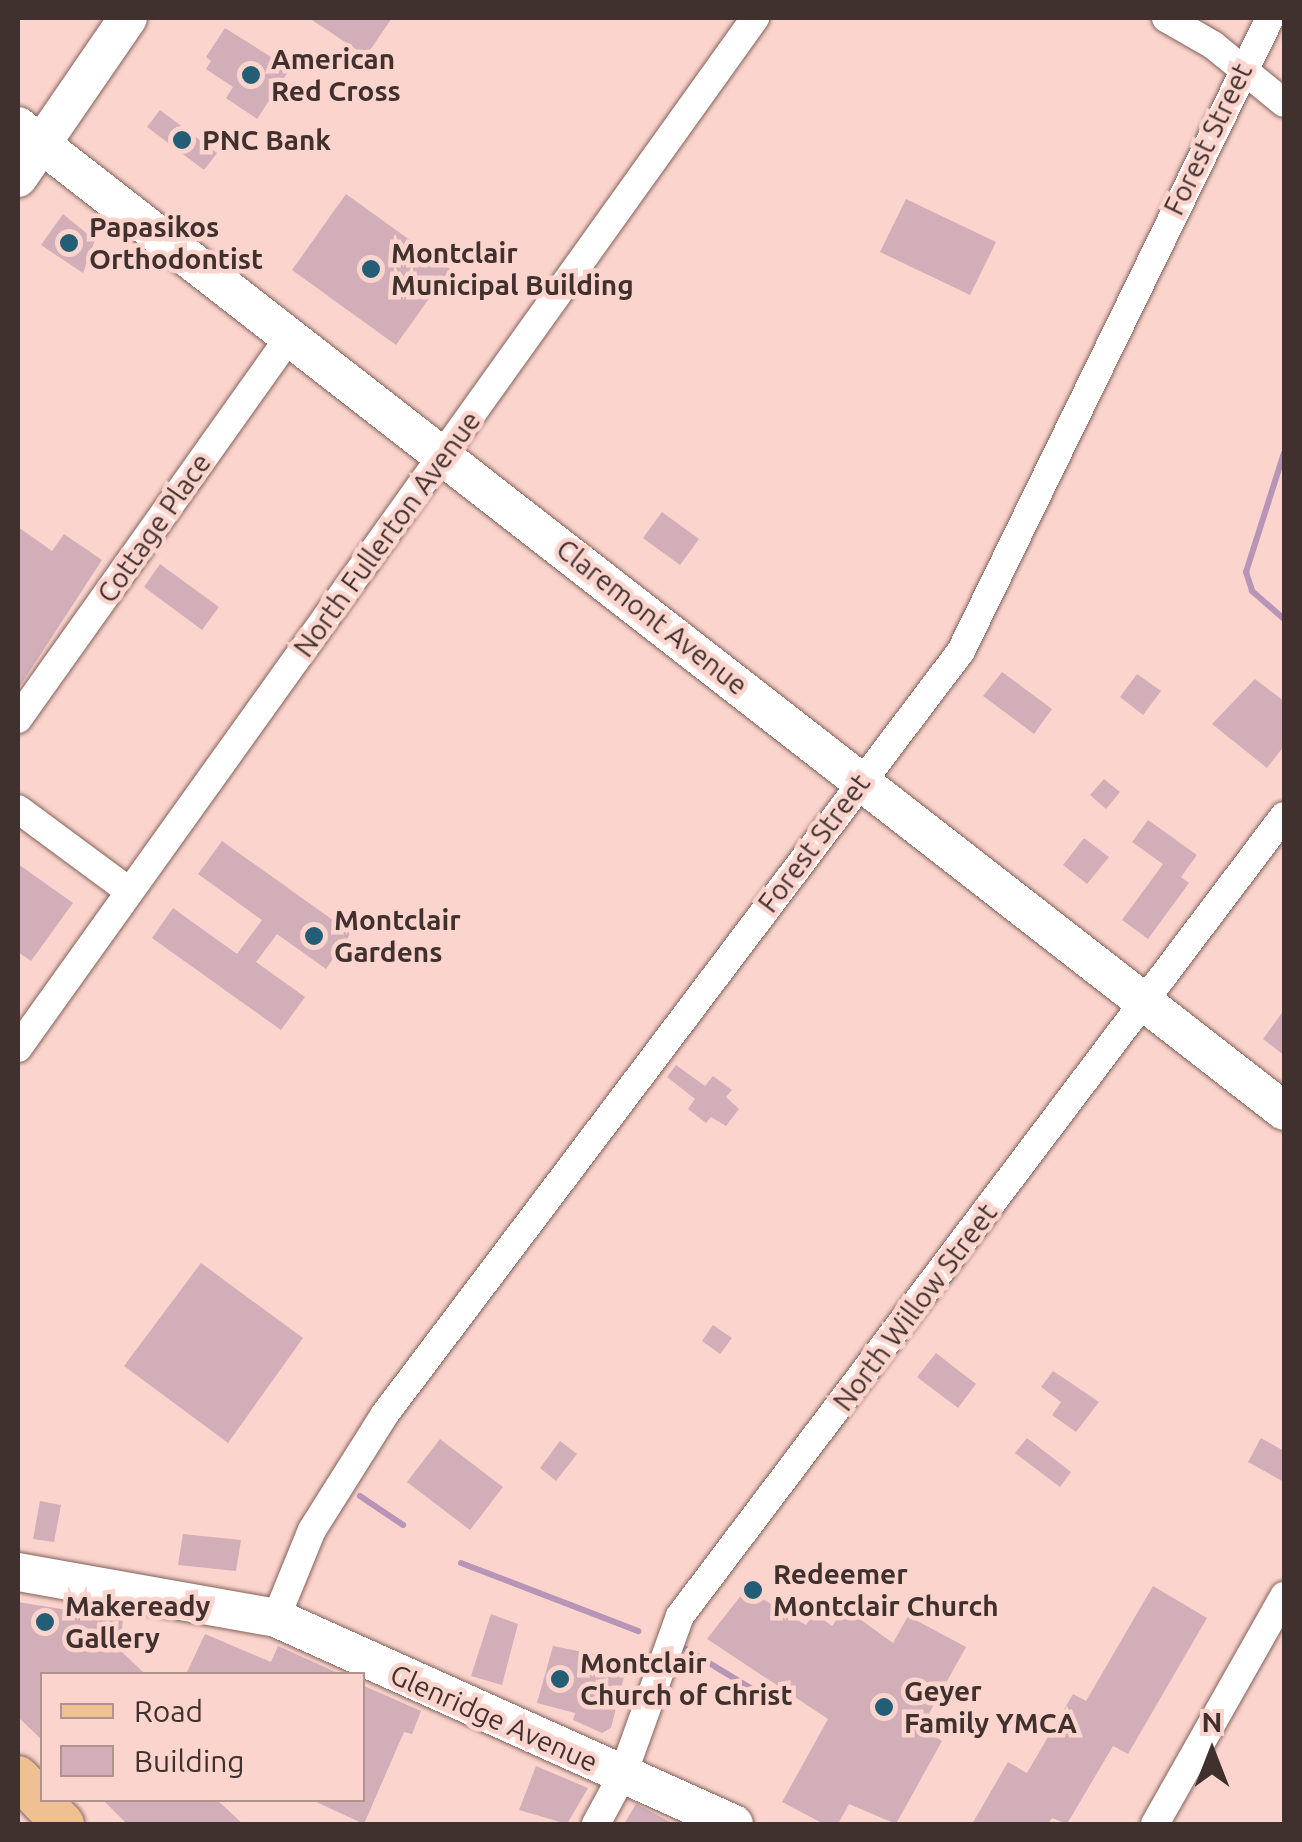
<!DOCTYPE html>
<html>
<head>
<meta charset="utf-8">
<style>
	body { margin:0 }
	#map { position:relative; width:1302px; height:1842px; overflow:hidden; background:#fbd5cd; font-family:Ubuntu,sans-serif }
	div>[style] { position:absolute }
	.stream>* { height:6px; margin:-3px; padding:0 3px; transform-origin:3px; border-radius:3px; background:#b895b7 }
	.building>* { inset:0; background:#d2aeb8 }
	.roads { filter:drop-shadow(0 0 2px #82615b) drop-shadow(0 0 2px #82615b) }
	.street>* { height:28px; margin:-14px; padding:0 14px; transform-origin:14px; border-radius:14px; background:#fff }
	.secondary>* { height:38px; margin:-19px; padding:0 19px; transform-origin:19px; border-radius:19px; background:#fff }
	.primary>* { height:42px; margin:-21px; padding:0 21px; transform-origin:21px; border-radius:21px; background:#efc192 }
	.dots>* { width:28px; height:28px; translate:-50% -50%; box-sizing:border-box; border:5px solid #fbd5cd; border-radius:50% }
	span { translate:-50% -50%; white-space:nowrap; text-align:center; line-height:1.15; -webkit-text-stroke:9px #fbd5cd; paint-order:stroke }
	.poi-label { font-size:28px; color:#40312e; font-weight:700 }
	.left { translate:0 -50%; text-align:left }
	.street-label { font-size:28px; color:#40312e }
	.frame { position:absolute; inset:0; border:20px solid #40312e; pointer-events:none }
	.legend { position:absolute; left:40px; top:1672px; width:325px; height:130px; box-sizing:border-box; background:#fbd5cd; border:2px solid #b0938d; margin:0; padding:12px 18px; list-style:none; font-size:30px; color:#40312e }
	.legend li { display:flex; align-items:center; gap:20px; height:50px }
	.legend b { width:50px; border:2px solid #b0938d }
	.north { position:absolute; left:1162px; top:1702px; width:100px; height:100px; -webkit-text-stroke:8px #fbd5cd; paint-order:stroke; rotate:0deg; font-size:28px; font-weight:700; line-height:40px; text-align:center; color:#40312e }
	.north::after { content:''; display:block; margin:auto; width:35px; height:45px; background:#40312e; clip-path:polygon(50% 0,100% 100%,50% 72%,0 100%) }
</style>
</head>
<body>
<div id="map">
	<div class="stream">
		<i style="left:1284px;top:453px;width:125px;rotate:107.7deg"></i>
		<i style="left:1246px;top:572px;width:20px;rotate:72deg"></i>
		<i style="left:1252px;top:591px;width:43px;rotate:41.2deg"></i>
		<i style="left:360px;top:1496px;width:52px;rotate:34deg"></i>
		<i style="left:461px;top:1563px;width:190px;rotate:21deg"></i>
		<i style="left:686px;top:1649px;width:77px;rotate:31.2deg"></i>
	</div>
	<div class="building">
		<i style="clip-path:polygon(309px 18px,392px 18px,366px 56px)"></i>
		<i style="clip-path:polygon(225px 28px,290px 69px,257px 119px,226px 98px,233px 87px,206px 69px,211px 61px,206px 57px)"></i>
		<i style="clip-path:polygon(160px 110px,217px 153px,204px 170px,147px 127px)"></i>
		<i style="clip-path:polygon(346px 194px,450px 269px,396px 345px,292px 270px)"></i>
		<i style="clip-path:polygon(906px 199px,996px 242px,970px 295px,880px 252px)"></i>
		<i style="clip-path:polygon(63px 214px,95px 240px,83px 273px,41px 245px)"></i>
		<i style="clip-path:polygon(662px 512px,699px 539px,680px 565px,643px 538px)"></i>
		<i style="clip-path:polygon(18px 527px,52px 551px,64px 534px,102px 560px,18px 689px)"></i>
		<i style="clip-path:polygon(160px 564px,219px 607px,202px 630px,144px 587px)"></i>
		<i style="clip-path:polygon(1002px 672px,1052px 709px,1034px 734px,983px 696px)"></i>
		<i style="clip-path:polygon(1137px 674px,1161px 691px,1143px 715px,1120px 697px)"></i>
		<i style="clip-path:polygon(1255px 679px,1284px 701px,1284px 746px,1267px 768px,1212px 724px)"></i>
		<i style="clip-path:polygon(1104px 779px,1120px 792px,1106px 809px,1090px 795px)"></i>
		<i style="clip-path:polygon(1148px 820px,1197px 855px,1181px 877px,1189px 883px,1148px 939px,1122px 920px,1163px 864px,1132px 842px)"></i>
		<i style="clip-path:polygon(1084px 838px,1109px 857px,1087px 884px,1063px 865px)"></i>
		<i style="clip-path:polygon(222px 841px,351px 933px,326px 969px,277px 934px,256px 962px,305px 997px,281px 1030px,152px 938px,173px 908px,237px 954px,262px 920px,198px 874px)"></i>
		<i style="clip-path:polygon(18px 864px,73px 903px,31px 961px,18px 952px)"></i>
		<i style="clip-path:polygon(1284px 1010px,1284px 1055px,1263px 1039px)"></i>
		<i style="clip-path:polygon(676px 1065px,705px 1086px,713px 1076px,732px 1090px,726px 1097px,739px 1109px,726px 1126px,711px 1117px,706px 1123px,688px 1109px,695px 1099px,667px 1077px)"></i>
		<i style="clip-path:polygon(201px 1263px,303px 1338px,228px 1443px,124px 1366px)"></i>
		<i style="clip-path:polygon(713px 1325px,732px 1338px,720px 1354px,702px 1341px)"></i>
		<i style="clip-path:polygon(936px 1353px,976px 1384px,958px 1408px,917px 1377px)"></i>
		<i style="clip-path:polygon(1053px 1371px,1099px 1402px,1076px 1432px,1052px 1415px,1061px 1402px,1041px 1387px)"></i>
		<i style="clip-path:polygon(1027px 1438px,1071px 1472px,1060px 1487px,1015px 1453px)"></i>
		<i style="clip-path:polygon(1261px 1438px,1284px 1451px,1284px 1482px,1248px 1462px)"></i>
		<i style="clip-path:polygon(440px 1439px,503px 1487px,470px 1530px,407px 1482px)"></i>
		<i style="clip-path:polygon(560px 1441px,577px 1454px,556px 1481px,540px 1468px)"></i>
		<i style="clip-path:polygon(40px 1501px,61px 1505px,54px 1542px,33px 1539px)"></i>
		<i style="clip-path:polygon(183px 1534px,241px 1540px,236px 1571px,178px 1565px)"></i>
		<i style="clip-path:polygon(1153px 1586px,1207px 1618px,1128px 1754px,1113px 1746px,1067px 1824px,1052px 1818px,1048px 1824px,972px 1824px,1008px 1762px,1027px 1773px,1073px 1694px,1086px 1701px)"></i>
		<i style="clip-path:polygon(746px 1589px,806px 1625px,814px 1613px,832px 1626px,845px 1608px,893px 1643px,908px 1616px,966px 1647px,921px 1728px,942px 1741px,896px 1824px,849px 1804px,838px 1824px,824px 1824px,782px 1802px,828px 1719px,707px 1639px)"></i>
		<i style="clip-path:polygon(18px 1602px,123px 1619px,120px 1650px,145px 1674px,42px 1674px,42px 1740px,18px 1717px)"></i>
		<i style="clip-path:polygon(491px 1614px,518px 1624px,502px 1685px,471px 1676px)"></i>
		<i style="clip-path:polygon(205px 1634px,271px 1662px,278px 1646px,340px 1674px,186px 1674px)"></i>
		<i style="clip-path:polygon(553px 1646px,628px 1661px,611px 1728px,602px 1733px,573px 1720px,575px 1713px,537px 1703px)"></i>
		<i style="clip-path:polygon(362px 1685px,421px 1711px,412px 1734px,404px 1732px,364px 1824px,312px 1800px,362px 1800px)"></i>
		<i style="clip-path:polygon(536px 1766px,588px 1788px,567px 1824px,519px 1810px)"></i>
		<i style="clip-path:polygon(103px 1800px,217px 1800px,243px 1824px,127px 1824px)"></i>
		<i style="clip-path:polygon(636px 1804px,646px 1809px,674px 1824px,624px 1824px)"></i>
	</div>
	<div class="roads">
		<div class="street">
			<i style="left:1166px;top:18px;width:54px;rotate:29.9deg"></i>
			<i style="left:1213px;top:45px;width:92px;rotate:39.2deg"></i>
			<i style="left:18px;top:719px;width:470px;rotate:-54.6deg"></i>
			<i style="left:18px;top:809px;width:138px;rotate:36.5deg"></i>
			<i style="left:18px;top:1048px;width:1267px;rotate:-54.41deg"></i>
			<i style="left:276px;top:1618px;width:95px;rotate:-67.8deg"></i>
			<i style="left:312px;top:1530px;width:137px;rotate:-57.8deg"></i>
			<i style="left:385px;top:1414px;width:956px;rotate:-52.95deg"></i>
			<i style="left:961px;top:651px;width:704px;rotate:-63.98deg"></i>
			<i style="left:596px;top:1824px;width:57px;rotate:-61.6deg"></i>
			<i style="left:623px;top:1774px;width:168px;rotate:-70.2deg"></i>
			<i style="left:680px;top:1616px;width:1002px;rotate:-52.95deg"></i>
			<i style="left:1155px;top:1824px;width:262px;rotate:-60.5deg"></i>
		</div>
		<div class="secondary">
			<i style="left:18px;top:126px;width:1604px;rotate:37.88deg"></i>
			<i style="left:18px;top:178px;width:194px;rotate:-55.5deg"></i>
			<i style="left:18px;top:1572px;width:262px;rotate:10.1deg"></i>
			<i style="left:276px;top:1618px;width:502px;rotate:24.22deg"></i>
		</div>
		<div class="primary">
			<i style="left:18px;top:1777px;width:65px;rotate:46.2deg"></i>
		</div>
	</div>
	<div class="dots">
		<i style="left:251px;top:75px;background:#245d76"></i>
		<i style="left:182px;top:140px;background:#245d76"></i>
		<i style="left:69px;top:243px;background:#245d76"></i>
		<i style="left:371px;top:269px;background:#245d76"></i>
		<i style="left:314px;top:936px;background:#245d76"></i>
		<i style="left:753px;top:1590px;background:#245d76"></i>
		<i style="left:45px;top:1622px;background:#245d76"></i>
		<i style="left:560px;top:1679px;background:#245d76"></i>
		<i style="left:884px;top:1707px;background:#245d76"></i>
	</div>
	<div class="poi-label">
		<span class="left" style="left:271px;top:75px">American<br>Red Cross</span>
		<span class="left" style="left:202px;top:140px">PNC Bank</span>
		<span class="left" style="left:89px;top:243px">Papasikos<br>Orthodontist</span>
		<span class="left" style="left:391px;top:269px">Montclair<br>Municipal Building</span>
		<span class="left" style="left:334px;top:936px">Montclair<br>Gardens</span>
		<span class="left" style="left:773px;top:1590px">Redeemer<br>Montclair Church</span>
		<span class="left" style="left:65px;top:1622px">Makeready<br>Gallery</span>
		<span class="left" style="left:580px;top:1679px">Montclair<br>Church of Christ</span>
		<span class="left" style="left:904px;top:1707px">Geyer<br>Family YMCA</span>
	</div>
	<div class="street-label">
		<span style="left:1208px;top:139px;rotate:-64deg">Forest Street</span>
		<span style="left:154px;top:528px;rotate:-55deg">Cottage Place</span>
		<span style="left:387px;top:534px;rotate:-54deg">North Fullerton Avenue</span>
		<span style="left:652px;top:617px;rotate:38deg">Claremont Avenue</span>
		<span style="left:814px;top:843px;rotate:-53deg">Forest Street</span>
		<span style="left:915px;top:1307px;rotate:-53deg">North Willow Street</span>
		<span style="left:494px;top:1718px;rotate:24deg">Glenridge Avenue</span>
	</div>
	<div class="frame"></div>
	<ul class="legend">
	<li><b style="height:12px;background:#efc192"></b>Road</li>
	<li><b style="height:28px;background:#d2aeb8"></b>Building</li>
	</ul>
	<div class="north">N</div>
</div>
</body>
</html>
